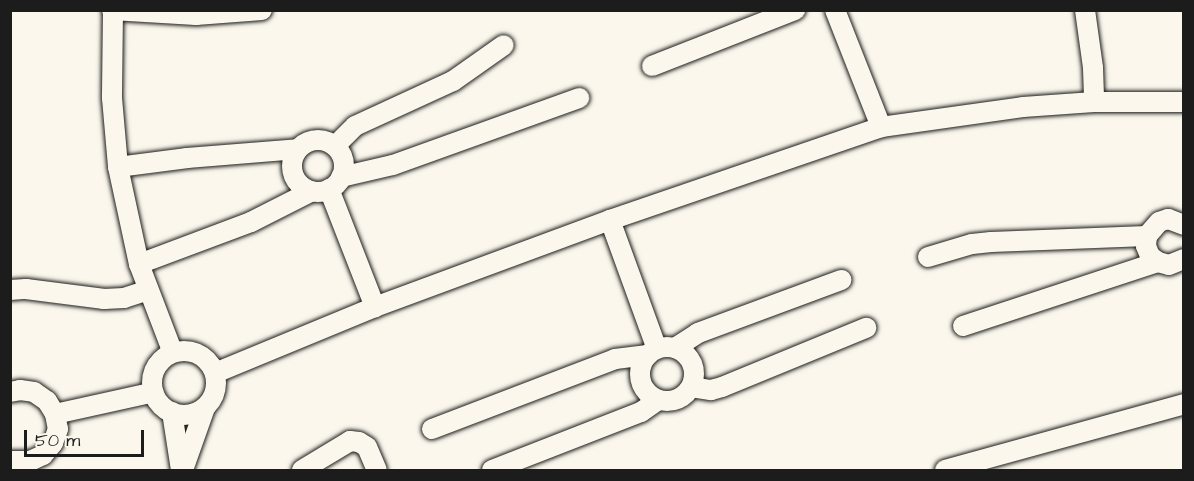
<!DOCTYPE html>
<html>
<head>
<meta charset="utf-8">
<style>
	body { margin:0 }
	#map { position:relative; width:1194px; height:481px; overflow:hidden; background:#fbf7ec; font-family:"Architects Daughter",sans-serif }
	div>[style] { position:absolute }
	.roads { filter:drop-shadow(0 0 2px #1c1c1c) drop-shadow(0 0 2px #1c1c1c) }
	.minor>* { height:20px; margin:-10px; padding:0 10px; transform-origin:10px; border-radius:10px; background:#fbf7ec }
	.minor>.ring { margin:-10px; padding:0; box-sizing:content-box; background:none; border:20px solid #fbf7ec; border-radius:50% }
	span { translate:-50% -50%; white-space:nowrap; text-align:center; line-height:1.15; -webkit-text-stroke:5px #fbf7ec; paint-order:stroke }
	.frame { position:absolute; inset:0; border:12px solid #1c1c1c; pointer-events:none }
	.scale { position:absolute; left:24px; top:430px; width:120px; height:27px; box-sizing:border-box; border:3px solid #1c1c1c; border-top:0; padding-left:8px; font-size:18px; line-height:21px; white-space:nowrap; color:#1c1c1c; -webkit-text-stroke:4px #fbf7ec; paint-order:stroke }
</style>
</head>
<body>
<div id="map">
	<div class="roads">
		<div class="minor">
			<i style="left:112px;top:10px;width:84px;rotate:3.4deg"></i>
			<i style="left:196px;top:15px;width:66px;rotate:-4.3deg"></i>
			<i style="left:835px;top:10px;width:126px;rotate:68.5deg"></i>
			<i style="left:1085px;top:10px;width:59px;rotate:82.1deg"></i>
			<i style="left:1093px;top:68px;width:34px;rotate:88deg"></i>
			<i style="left:113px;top:11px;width:87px;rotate:90.7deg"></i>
			<i style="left:112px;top:98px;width:69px;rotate:85deg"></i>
			<i style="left:118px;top:167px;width:99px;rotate:77.8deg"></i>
			<i style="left:139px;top:264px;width:95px;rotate:69.1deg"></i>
			<i style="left:652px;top:66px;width:154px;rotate:-21.4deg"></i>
			<i class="ring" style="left:292px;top:140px;width:32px;height:32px"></i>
			<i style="left:335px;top:146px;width:28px;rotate:-45deg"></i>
			<i style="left:355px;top:126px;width:108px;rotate:-24.7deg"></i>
			<i style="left:453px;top:81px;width:62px;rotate:-35.2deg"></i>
			<i style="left:118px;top:167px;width:70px;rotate:-7.4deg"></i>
			<i style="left:187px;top:158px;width:111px;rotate:-4.6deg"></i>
			<i style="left:341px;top:177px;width:53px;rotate:-13deg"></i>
			<i style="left:393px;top:165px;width:198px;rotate:-19.8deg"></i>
			<i style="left:329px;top:189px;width:127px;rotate:68.7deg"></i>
			<i style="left:610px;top:220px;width:137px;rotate:70deg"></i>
			<i style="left:1184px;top:225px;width:17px;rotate:-159deg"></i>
			<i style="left:1168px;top:219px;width:9px;rotate:162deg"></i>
			<i style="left:1159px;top:222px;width:18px;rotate:131deg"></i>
			<i style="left:1147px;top:236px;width:10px;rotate:96deg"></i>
			<i style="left:1146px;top:246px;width:11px;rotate:68deg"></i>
			<i style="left:1150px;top:256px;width:10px;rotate:37deg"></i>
			<i style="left:1158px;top:262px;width:11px;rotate:15deg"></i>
			<i style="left:1169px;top:265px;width:16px;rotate:-22deg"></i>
			<i style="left:928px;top:257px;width:46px;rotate:-16.5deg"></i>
			<i style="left:972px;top:244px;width:19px;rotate:-6deg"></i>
			<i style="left:991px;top:242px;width:156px;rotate:-2.2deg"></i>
			<i style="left:139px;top:264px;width:120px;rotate:-20.6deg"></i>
			<i style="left:251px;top:222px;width:68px;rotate:-26.9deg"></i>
			<i style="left:10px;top:290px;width:16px;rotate:-4deg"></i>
			<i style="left:26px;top:289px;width:79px;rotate:7.3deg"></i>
			<i style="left:104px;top:299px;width:20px;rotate:-3deg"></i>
			<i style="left:124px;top:298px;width:25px;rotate:-18deg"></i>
			<i style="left:963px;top:326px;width:205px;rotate:-18.2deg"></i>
			<i class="ring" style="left:640px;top:347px;width:34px;height:34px"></i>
			<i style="left:675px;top:348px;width:27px;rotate:-33deg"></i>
			<i style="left:698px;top:333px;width:153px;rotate:-20.3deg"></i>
			<i class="ring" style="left:152px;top:351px;width:44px;height:44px"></i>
			<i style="left:215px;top:373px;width:173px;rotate:-22.4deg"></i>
			<i style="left:375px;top:307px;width:251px;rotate:-20.3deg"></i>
			<i style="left:610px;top:220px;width:287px;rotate:-18.9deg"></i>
			<i style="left:881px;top:127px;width:143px;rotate:-8deg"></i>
			<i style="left:1023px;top:107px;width:71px;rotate:-4deg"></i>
			<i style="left:1094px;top:102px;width:90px"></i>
			<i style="left:691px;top:387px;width:20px;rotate:9deg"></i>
			<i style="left:711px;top:390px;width:11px;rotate:-15deg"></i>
			<i style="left:722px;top:387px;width:156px;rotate:-22.3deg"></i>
			<i style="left:10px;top:392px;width:10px;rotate:-11deg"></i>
			<i style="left:20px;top:390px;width:14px;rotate:8deg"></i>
			<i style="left:34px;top:392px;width:16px;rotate:35deg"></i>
			<i style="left:47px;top:401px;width:15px;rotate:58deg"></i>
			<i style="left:55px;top:414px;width:15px;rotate:79deg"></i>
			<i style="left:58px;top:429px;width:15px;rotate:110deg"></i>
			<i style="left:53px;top:443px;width:16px;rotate:130deg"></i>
			<i style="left:43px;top:455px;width:14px;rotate:155deg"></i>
			<i style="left:30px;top:461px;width:20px;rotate:180deg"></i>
			<i style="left:172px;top:412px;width:59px;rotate:81.2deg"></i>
			<i style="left:55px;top:414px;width:101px;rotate:-12.5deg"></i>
			<i style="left:432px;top:429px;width:196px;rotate:-20.9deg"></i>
			<i style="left:615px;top:359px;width:33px;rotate:-7deg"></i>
			<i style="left:183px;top:470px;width:66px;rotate:-70.5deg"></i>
			<i style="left:302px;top:470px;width:56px;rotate:-31.1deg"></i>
			<i style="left:350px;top:441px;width:9px;rotate:6deg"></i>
			<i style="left:359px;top:442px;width:9px;rotate:32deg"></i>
			<i style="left:367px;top:447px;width:25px;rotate:67deg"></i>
			<i style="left:492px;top:470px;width:160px;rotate:-21.3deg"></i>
			<i style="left:641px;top:412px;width:21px;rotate:-35deg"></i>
			<i style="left:945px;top:470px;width:248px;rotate:-15.4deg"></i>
		</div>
	</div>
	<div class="frame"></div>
	<div class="scale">50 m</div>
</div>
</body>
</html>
